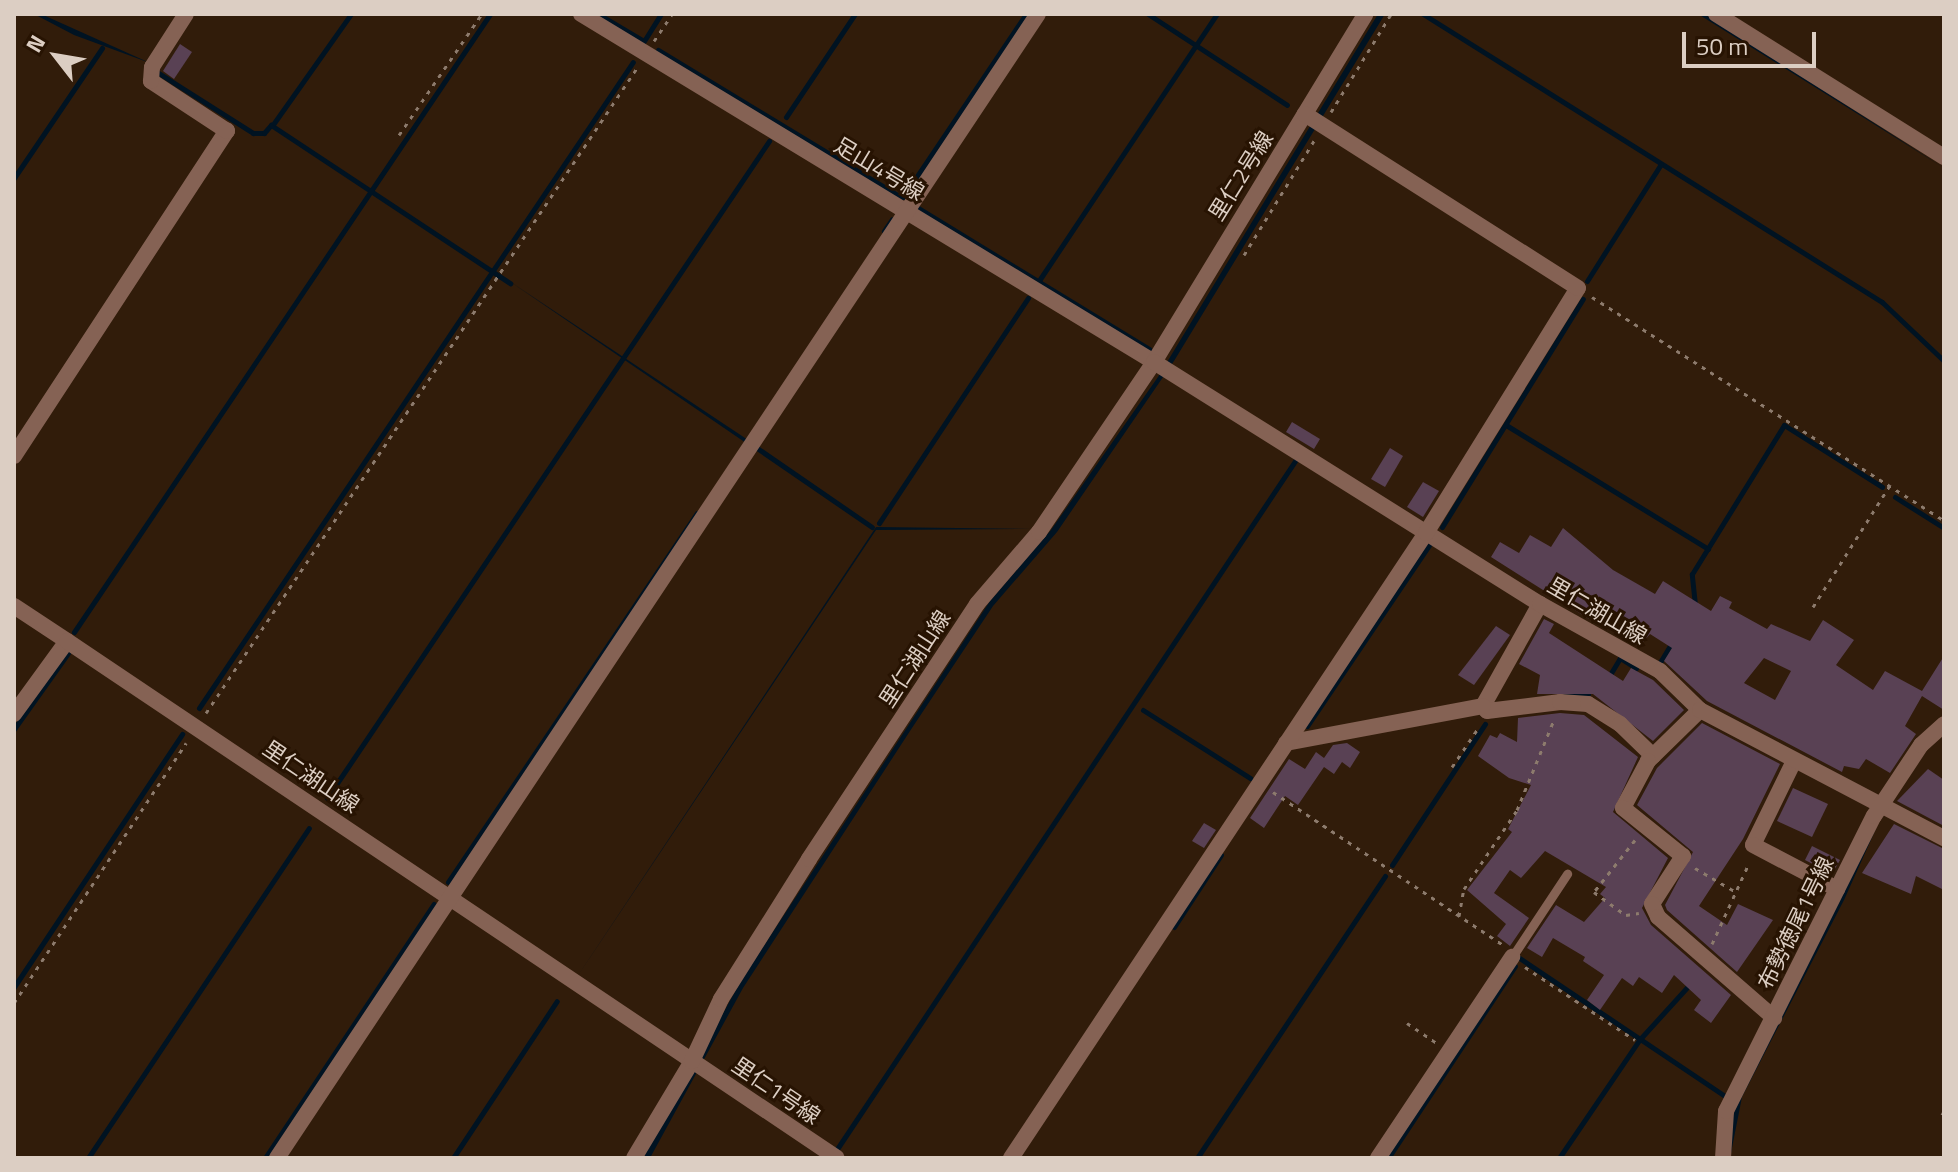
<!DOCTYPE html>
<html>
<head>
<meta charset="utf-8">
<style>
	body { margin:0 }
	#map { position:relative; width:1958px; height:1172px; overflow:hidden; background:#311c0a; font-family:"Titillium Web","Noto Sans JP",sans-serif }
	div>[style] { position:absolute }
	.water>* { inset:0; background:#001322 }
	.stream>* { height:5px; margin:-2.5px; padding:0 2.5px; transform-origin:2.5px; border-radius:2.5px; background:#001322 }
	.building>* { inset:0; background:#594154 }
	.path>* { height:3px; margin-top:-1.5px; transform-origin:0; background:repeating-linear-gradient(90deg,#8d7b6d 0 4px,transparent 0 10px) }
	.service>* { height:9px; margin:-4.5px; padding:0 4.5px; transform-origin:4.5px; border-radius:4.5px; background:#856254 }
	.minor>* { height:16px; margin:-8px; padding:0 8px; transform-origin:8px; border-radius:8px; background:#856254 }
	span { translate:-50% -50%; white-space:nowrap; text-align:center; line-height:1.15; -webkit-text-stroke:6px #271302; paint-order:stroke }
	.street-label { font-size:22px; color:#dccec3 }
	.frame { position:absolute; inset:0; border:16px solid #dccec3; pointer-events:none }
	.north { position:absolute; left:16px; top:16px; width:80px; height:80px; -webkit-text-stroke:6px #271302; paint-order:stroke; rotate:301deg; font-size:22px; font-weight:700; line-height:32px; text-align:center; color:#dccec3 }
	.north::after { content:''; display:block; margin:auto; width:28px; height:36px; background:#dccec3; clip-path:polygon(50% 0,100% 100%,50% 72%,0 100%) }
	.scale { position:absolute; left:1682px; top:32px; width:134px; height:36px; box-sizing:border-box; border:4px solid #dccec3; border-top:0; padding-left:10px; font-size:24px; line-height:28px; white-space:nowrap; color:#dccec3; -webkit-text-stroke:6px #271302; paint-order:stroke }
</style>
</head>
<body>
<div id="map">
	<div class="water">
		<i style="clip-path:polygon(34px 14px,41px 14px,150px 63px,74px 35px)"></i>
		<i style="clip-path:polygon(1378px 14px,1385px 14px,1174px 361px,1057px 532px,993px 606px,910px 731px,743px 988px,650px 1158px,643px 1158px,742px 979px,990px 601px,1051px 530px,1158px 377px)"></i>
		<i style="clip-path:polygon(1698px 14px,1704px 14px,1944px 168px)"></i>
		<i style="clip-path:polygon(506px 279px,748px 440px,746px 443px)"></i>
		<i style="clip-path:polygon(876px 527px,1032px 529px,876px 530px,577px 977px)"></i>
		<i style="clip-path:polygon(1879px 822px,1844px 900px,1742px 1097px,1730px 1158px,1730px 1125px,1739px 1096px)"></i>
	</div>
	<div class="stream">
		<i style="left:598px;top:14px;width:51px;rotate:30.6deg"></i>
		<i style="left:1148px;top:14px;width:166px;rotate:33.2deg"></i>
		<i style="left:1423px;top:14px;width:542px;rotate:32.11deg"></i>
		<i style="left:1882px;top:302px;width:86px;rotate:43.6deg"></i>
		<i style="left:644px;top:41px;width:32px;rotate:-58deg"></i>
		<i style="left:658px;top:50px;width:284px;rotate:31.2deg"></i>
		<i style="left:157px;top:72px;width:114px;rotate:32.4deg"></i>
		<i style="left:253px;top:133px;width:11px"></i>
		<i style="left:264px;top:133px;width:11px;rotate:-49deg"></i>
		<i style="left:271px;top:125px;width:287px;rotate:33.5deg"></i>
		<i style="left:786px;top:117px;width:124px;rotate:-56.2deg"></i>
		<i style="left:274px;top:123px;width:133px;rotate:-54.8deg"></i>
		<i style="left:14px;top:178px;width:157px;rotate:-55.9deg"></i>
		<i style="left:903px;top:197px;width:220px;rotate:-56.1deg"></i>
		<i style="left:918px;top:208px;width:271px;rotate:31.4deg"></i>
		<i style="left:884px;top:231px;width:14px;rotate:-56deg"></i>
		<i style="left:1040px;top:279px;width:319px;rotate:-56.3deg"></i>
		<i style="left:1587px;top:281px;width:138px;rotate:-57.7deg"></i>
		<i style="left:1506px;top:425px;width:237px;rotate:31.5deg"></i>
		<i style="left:754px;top:446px;width:143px;rotate:34.5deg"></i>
		<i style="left:1895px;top:497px;width:58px;rotate:32.3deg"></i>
		<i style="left:879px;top:523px;width:270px;rotate:-56.5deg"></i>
		<i style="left:1442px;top:527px;width:268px;rotate:-58.3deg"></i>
		<i style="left:1695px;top:605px;width:31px;rotate:-96deg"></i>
		<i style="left:1692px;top:574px;width:175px;rotate:-58.3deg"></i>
		<i style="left:1784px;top:425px;width:116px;rotate:32.3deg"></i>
		<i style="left:74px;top:632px;width:745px;rotate:-56.05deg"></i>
		<i style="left:1659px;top:664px;width:27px;rotate:-59deg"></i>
		<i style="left:1608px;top:678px;width:23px;rotate:-59deg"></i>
		<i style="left:1620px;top:658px;width:19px;rotate:32deg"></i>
		<i style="left:1562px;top:695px;width:26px;rotate:-2deg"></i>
		<i style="left:199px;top:708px;width:778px;rotate:-56.11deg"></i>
		<i style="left:1143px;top:710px;width:127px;rotate:32.4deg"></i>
		<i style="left:1307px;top:726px;width:218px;rotate:-56deg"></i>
		<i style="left:14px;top:729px;width:93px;rotate:-54.6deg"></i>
		<i style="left:327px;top:798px;width:792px;rotate:-56.07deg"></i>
		<i style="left:1392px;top:865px;width:169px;rotate:-56.6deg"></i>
		<i style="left:448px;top:882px;width:445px;rotate:-56deg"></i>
		<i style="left:1174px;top:927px;width:86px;rotate:-56.9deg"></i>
		<i style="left:1518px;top:957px;width:251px;rotate:33.9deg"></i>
		<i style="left:14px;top:987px;width:304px;rotate:-56.4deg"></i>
		<i style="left:837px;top:1149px;width:827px;rotate:-56.35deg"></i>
		<i style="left:88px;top:1158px;width:397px;rotate:-56.2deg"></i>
		<i style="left:265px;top:1158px;width:305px;rotate:-56.4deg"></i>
		<i style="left:453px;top:1158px;width:188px;rotate:-56.5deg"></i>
		<i style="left:1197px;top:1158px;width:339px;rotate:-56.3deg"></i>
		<i style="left:1388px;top:1158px;width:230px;rotate:-56.5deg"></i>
		<i style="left:1559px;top:1158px;width:144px;rotate:-55.8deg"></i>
		<i style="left:1640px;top:1039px;width:76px;rotate:-47.7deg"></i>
	</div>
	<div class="building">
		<i style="clip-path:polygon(180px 44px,192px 52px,174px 79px,163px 71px)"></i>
		<i style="clip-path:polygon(1292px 422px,1320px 439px,1314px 449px,1286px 432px)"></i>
		<i style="clip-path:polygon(1390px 448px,1403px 456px,1385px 487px,1371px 479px)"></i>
		<i style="clip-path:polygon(1423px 482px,1439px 491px,1423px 517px,1407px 507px)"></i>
		<i style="clip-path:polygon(evenodd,1563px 528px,1613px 570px,1655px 594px,1663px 581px,1711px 611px,1720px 596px,1732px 602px,1729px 608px,1767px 629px,1771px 624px,1810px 641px,1823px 620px,1854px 640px,1836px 665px,1873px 690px,1885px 671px,1922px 691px,1944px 656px,1944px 710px,1922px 696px,1905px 726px,1916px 734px,1890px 773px,1866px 759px,1859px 769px,1844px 766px,1842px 772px,1707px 701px,1664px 661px,1672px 648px,1650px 634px,1639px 647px,1627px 640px,1636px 624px,1601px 603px,1589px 619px,1491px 557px,1500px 542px,1519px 553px,1530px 535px,1551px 547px,1563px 528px,1764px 658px,1791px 671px,1775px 700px,1744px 683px,1764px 658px)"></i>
		<i style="clip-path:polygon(1544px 619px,1554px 624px,1549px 633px,1623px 681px,1631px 668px,1653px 680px,1684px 710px,1653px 741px,1593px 694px,1537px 694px,1540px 675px,1519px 664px)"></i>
		<i style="clip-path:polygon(1496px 626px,1510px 635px,1474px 685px,1458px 675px)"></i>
		<i style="clip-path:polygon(1560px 713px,1584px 715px,1638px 757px,1613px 812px,1668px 858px,1642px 908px,1651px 925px,1731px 995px,1711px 1023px,1694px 1010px,1701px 1000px,1674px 975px,1662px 993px,1639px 977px,1633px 986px,1622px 978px,1600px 1010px,1587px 1000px,1604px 975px,1583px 961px,1585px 957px,1553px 938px,1542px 957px,1527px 948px,1556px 905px,1584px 922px,1605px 898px,1600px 894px,1606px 887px,1545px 851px,1521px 878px,1510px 870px,1494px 893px,1529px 918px,1510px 946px,1497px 936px,1506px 924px,1467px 890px,1512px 832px,1508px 829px,1531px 785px,1509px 778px,1478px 756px,1490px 735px,1497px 738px,1500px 733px,1517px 742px,1518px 718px)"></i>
		<i style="clip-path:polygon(1702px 723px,1780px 764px,1743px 839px,1699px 906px,1727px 925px,1738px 904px,1773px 920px,1737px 972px,1667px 910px,1665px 905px,1693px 852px,1637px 805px,1657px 768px)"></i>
		<i style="clip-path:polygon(1347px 743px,1360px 752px,1350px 768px,1342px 762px,1334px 774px,1324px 767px,1298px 805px,1285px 796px,1264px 828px,1250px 818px,1289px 759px,1305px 769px,1316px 752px,1324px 758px,1333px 745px)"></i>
		<i style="clip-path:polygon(1928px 769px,1944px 780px,1944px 826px,1897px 801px)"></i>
		<i style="clip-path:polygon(1793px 788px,1828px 804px,1812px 837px,1777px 821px)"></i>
		<i style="clip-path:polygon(1204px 823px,1216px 830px,1204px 848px,1192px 841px)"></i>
		<i style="clip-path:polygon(1894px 824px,1944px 849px,1944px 890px,1916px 876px,1911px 894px,1862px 873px)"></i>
		<i style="clip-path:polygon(1812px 846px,1840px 860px,1832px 874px,1805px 860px)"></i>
	</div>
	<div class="path">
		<i style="left:654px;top:41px;width:32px;rotate:-56deg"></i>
		<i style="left:1331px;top:112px;width:115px;rotate:-58.5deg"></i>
		<i style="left:399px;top:135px;width:147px;rotate:-55.6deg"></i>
		<i style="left:1244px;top:255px;width:136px;rotate:-58.5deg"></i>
		<i style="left:1592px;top:297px;width:417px;rotate:32.4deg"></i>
		<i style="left:1813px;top:607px;width:144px;rotate:-57.7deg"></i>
		<i style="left:206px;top:713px;width:776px;rotate:-56.25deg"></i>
		<i style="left:1452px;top:767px;width:48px;rotate:-56deg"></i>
		<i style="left:1273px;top:792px;width:276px;rotate:33.6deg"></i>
		<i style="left:1635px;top:840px;width:66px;rotate:128.3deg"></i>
		<i style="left:1594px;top:892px;width:39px;rotate:36deg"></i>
		<i style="left:1626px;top:915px;width:13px;rotate:-9deg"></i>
		<i style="left:1695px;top:868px;width:48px;rotate:30.3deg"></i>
		<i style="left:1459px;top:916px;width:27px;rotate:-80deg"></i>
		<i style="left:1464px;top:889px;width:95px;rotate:-56.1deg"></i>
		<i style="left:1517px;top:810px;width:97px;rotate:-67.7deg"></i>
		<i style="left:1712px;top:944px;width:89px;rotate:-65.4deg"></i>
		<i style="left:1525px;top:967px;width:132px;rotate:33.6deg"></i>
		<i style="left:14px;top:1003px;width:312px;rotate:-56.5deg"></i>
		<i style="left:1407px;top:1023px;width:36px;rotate:34deg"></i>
		<i style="left:1942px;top:1115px;width:4px;rotate:-63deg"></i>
	</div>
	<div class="service">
		<i style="left:1512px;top:957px;width:100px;rotate:-56.5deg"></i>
	</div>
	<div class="minor">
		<i style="left:581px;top:14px;width:670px;rotate:31.27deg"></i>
		<i style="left:1154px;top:362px;width:407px;rotate:-58.7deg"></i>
		<i style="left:1716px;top:14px;width:269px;rotate:32.1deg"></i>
		<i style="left:14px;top:456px;width:389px;rotate:-56.8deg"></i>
		<i style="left:227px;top:131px;width:91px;rotate:-146.7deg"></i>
		<i style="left:151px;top:81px;width:14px;rotate:-86deg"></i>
		<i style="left:152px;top:67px;width:63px;rotate:-57.3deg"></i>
		<i style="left:1540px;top:604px;width:117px;rotate:119.2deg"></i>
		<i style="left:1483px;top:706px;width:6px;rotate:51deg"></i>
		<i style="left:1487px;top:711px;width:74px;rotate:-7deg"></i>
		<i style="left:1560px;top:702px;width:28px;rotate:4deg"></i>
		<i style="left:1588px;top:704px;width:38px;rotate:32deg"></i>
		<i style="left:1620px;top:724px;width:46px;rotate:44.1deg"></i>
		<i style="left:14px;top:606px;width:64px;rotate:33.4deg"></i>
		<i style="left:1700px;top:710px;width:73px;rotate:135.6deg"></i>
		<i style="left:1648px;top:761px;width:53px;rotate:118deg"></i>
		<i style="left:1623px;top:808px;width:77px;rotate:38.7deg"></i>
		<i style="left:1683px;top:856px;width:57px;rotate:122.9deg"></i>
		<i style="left:1652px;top:904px;width:14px;rotate:65deg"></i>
		<i style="left:1658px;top:917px;width:154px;rotate:41deg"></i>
		<i style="left:14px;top:714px;width:90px;rotate:-54deg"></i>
		<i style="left:67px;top:641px;width:927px;rotate:33.88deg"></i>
		<i style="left:1286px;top:743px;width:200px;rotate:-10.6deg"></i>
		<i style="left:1794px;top:761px;width:93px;rotate:116deg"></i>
		<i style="left:1753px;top:845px;width:95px;rotate:27.6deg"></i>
		<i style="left:277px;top:1158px;width:1374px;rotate:-56.37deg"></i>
		<i style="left:634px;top:1158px;width:113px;rotate:-59.1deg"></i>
		<i style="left:692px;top:1061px;width:68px;rotate:-64.9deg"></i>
		<i style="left:721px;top:999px;width:165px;rotate:-57.8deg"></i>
		<i style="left:809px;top:859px;width:305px;rotate:-56.6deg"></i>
		<i style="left:977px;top:604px;width:95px;rotate:-49.3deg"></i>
		<i style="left:1039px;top:532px;width:205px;rotate:-55.9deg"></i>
		<i style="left:1154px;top:362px;width:456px;rotate:32.1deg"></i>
		<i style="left:1540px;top:604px;width:137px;rotate:29.2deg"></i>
		<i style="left:1660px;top:671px;width:56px;rotate:44.3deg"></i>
		<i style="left:1700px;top:710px;width:276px;rotate:27.7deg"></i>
		<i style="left:1011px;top:1158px;width:750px;rotate:-56.42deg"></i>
		<i style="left:1426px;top:533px;width:288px;rotate:-58.2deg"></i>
		<i style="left:1578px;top:288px;width:324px;rotate:-147.5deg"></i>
		<i style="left:1378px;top:1158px;width:242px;rotate:-56.3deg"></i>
		<i style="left:1723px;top:1158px;width:47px;rotate:-86.3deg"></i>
		<i style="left:1726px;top:1111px;width:330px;rotate:-63.4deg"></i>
		<i style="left:1874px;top:816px;width:85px;rotate:-56.5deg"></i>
		<i style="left:1921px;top:745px;width:31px;rotate:-42deg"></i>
	</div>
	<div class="street-label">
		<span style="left:879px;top:169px;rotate:31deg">足山4号線</span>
		<span style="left:1241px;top:176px;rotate:-58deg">里仁2号線</span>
		<span style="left:1597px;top:611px;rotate:30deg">里仁湖山線</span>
		<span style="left:915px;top:659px;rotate:-57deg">里仁湖山線</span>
		<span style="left:311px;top:777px;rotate:34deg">里仁湖山線</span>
		<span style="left:1796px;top:923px;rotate:-64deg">布勢徳尾1号線</span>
		<span style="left:776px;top:1091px;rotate:34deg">里仁1号線</span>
	</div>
	<div class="frame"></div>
	<div class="north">N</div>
	<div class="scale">50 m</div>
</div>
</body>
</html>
